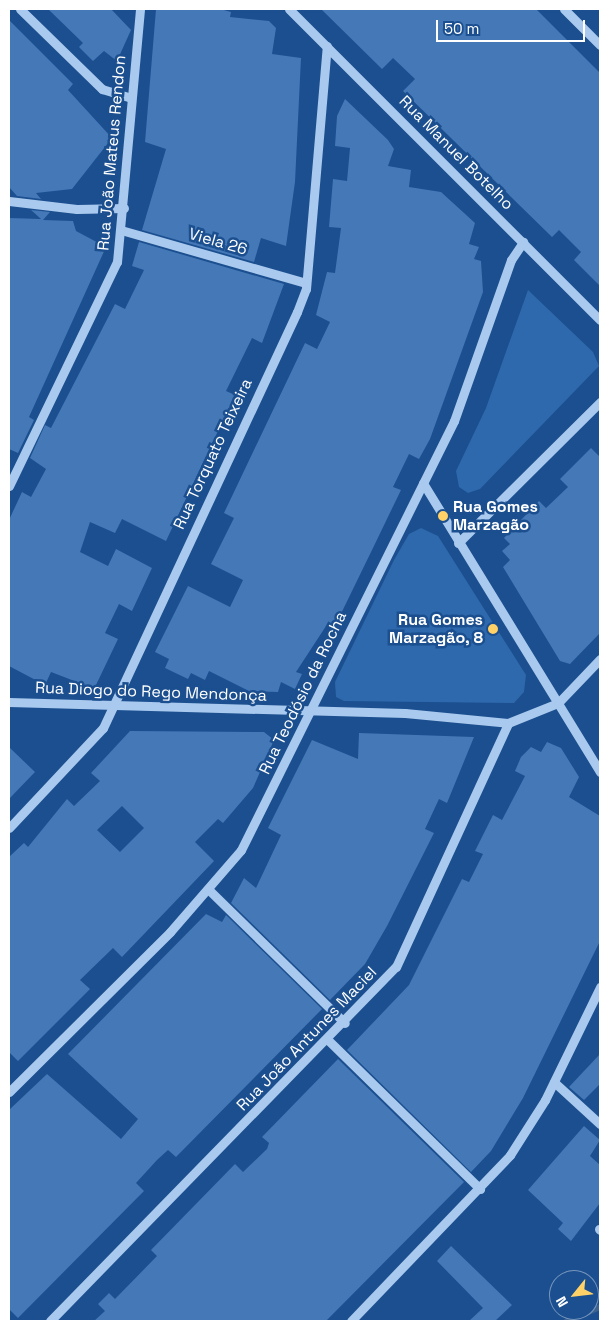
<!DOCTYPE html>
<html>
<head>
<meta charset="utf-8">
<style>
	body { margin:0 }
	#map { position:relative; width:609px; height:1330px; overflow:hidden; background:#1b4f8f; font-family:"Space Grotesk",sans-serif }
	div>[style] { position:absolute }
	.green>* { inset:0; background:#2e69ad }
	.stream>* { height:6px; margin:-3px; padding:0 3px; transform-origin:3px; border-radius:3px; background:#3c6290 }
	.building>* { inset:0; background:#4478b7 }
	.minor>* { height:9px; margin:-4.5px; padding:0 4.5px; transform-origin:4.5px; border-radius:4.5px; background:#a9c9ee }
	.dots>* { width:14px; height:14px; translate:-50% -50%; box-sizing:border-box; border:2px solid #1b4f8f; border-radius:50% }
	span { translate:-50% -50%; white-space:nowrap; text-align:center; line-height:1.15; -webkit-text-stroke:5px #1b4f8f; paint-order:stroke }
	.street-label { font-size:16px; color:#fff }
	.poi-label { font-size:16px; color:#fff; font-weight:700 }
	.left { translate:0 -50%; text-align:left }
	.right { translate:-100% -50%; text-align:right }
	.frame { position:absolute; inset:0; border:10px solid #fff; pointer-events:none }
	.north { position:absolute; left:549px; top:1270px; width:50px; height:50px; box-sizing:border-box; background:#1b4f8f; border:1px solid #7695bc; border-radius:50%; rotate:241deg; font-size:14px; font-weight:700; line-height:20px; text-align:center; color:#fff }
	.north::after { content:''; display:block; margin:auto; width:18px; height:22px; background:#ffd166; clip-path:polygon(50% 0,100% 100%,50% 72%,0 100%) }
	.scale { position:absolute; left:436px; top:20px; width:149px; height:22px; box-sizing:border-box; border:2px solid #fff; border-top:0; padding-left:6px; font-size:15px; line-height:18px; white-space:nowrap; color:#fff; -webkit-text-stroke:4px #1b4f8f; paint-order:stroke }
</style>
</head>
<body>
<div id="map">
	<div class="green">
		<i style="clip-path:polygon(528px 290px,593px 352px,599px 366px,480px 489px,468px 493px,459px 487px,456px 471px,486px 408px)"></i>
		<i style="clip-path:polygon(421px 528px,438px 536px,526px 675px,524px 692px,514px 703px,344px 701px,336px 697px,335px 682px,394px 560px,409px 534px)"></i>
	</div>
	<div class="stream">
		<i style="left:567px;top:1321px;width:36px;rotate:-23deg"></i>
	</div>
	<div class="building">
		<i style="clip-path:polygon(48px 9px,111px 9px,131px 30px,117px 61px,104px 51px,93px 61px,79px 47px,83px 43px)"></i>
		<i style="clip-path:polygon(156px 9px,220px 9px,231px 12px,230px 17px,269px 21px,276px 28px,272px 54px,301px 58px,295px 182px,286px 246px,261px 238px,254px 262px,142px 230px,166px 149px,145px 142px)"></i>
		<i style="clip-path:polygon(321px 9px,536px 9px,600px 73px,600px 286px,574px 260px,581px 252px,559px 230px,552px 237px,403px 91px,415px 79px,393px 58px,382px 69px)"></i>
		<i style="clip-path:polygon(9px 20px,73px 84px,68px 90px,112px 138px,72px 189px,36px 193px,41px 199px,17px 196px,9px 187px)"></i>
		<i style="clip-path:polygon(345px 99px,388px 140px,394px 149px,388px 166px,411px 170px,409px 187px,441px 192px,475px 223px,469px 244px,479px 247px,474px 259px,481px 261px,483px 292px,430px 439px,419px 459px,409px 454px,393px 487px,401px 490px,372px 550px,335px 626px,328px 623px,296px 672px,302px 674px,295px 689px,281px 682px,278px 692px,249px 691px,209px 671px,205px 680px,191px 673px,188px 679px,165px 668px,169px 659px,155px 652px,188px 586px,230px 607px,243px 580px,211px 564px,234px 518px,224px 513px,305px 343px,317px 349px,330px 322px,316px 315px,327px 272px,335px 273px,341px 228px,329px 227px,333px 179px,347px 181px,350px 148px,335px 146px,337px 116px)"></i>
		<i style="clip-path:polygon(31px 210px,50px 212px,43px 220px,73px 221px,76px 231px,106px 247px,29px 417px,34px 420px,18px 453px,9px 449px,9px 218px,41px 219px)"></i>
		<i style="clip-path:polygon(139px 242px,284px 284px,262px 343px,252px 338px,226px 391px,235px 395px,166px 541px,122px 519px,115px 533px,90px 522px,80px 552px,108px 566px,116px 549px,152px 568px,132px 611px,119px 604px,105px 633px,118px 639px,96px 685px,90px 687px,51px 672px,45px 685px,9px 666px,9px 520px,22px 492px,31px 497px,46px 469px,30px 458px,45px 425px,51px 428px,115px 304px,125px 309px,144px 270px,132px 266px)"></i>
		<i style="clip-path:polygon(591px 448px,600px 457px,600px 633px,570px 664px,560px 661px,503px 567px,510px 560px,502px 551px,510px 544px,504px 538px,539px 501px,546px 508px,568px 487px,560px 479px)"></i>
		<i style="clip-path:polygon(evenodd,130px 731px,264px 732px,274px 740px,253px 788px,223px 823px,218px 819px,195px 842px,214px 861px,122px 957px,113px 948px,80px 980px,90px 989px,18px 1061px,9px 1052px,9px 857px,24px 843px,28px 847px,67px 799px,74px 806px,100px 781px,91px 773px,130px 731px,122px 806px,144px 828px,120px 852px,97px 830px,122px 806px)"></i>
		<i style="clip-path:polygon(359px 733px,474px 737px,447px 803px,439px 799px,425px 829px,434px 833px,387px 926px,365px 964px,330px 1000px,231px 903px,244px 878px,256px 888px,281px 835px,268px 828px,312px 740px,358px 759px)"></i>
		<i style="clip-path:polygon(547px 742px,561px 748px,579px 777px,569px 797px,600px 816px,600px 941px,523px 1098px,491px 1151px,471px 1172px,347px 1050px,409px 985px,462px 879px,469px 882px,483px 854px,475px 851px,493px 815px,502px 820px,525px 776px,515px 771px,521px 757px,531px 747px,541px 752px)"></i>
		<i style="clip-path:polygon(9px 747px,35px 772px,9px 799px)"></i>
		<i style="clip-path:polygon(206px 914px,222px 922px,226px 915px,322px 1009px,176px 1157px,168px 1150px,157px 1160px,136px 1183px,144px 1191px,18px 1318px,9px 1309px,9px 1110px,47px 1074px,121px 1139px,138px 1119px,68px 1054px)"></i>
		<i style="clip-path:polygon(600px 1054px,600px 1084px,584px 1100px,569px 1087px)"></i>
		<i style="clip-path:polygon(338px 1059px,464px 1182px,326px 1321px,94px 1321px,105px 1311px,98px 1304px,109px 1293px,115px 1299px,157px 1256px,151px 1250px,235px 1164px,243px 1172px,267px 1149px,269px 1143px,262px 1137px)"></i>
		<i style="clip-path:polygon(584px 1126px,600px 1140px,590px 1156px,600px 1165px,600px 1203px,571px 1241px,558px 1229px,563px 1223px,528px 1190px)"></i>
		<i style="clip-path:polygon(451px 1246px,512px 1305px,495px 1321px,469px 1321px,483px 1308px,437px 1261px)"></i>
	</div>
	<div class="minor">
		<i style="left:20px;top:9px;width:115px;rotate:44.3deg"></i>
		<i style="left:102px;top:89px;width:30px;rotate:17deg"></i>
		<i style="left:289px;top:9px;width:440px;rotate:45deg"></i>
		<i style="left:564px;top:9px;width:51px;rotate:45deg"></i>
		<i style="left:9px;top:201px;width:68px;rotate:6.7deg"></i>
		<i style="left:77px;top:209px;width:47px;rotate:-1.2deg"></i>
		<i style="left:121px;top:230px;width:192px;rotate:16deg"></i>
		<i style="left:423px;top:483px;width:339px;rotate:58.5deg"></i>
		<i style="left:9px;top:486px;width:249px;rotate:-64.3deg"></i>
		<i style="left:117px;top:262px;width:254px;rotate:-84.8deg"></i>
		<i style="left:458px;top:543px;width:200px;rotate:-44.8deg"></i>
		<i style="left:9px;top:702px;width:396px;rotate:1.6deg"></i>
		<i style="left:405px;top:713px;width:103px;rotate:5.5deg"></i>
		<i style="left:508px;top:723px;width:54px;rotate:-21.8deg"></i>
		<i style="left:558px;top:703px;width:61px;rotate:-46.3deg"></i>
		<i style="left:9px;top:828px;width:137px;rotate:-46.8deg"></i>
		<i style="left:103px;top:728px;width:459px;rotate:-65deg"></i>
		<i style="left:297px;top:312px;width:25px;rotate:-69deg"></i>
		<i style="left:306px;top:289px;width:244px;rotate:-85.1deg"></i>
		<i style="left:209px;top:890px;width:190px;rotate:44.4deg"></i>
		<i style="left:328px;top:1040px;width:213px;rotate:44.4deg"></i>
		<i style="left:554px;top:1082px;width:62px;rotate:42.4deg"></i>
		<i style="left:9px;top:1092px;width:227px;rotate:-44.8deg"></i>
		<i style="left:170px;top:932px;width:108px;rotate:-49.1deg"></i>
		<i style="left:241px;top:850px;width:479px;rotate:-63.6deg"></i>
		<i style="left:454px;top:421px;width:171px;rotate:-70.5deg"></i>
		<i style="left:511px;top:260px;width:22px;rotate:-56deg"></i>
		<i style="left:599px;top:1229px;width:1px;rotate:45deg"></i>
		<i style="left:50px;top:1321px;width:495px;rotate:-45.7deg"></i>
		<i style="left:396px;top:967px;width:268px;rotate:-65.3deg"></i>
		<i style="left:351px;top:1321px;width:230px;rotate:-46.2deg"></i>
		<i style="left:510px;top:1155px;width:65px;rotate:-57.5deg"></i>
		<i style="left:545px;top:1100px;width:126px;rotate:-64deg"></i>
	</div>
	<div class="dots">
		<i style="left:443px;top:516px;background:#ffd166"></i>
		<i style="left:493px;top:629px;background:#ffd166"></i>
	</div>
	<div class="street-label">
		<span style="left:112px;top:153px;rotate:-85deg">Rua João Mateus Rendon</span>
		<span style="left:456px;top:153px;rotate:45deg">Rua Manuel Botelho</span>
		<span style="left:218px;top:242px;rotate:16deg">Viela 26</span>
		<span style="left:213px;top:454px;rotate:-65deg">Rua Torquato Teixeira</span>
		<span style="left:151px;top:692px;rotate:2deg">Rua Diogo do Rego Mendonça</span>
		<span style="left:303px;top:693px;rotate:-64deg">Rua Teodósio da Rocha</span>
		<span style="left:307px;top:1039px;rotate:-46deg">Rua João Antunes Maciel</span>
	</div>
	<div class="poi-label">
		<span class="left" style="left:453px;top:516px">Rua Gomes<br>Marzagão</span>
		<span class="right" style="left:483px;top:629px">Rua Gomes<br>Marzagão, 8</span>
	</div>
	<div class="frame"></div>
	<div class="north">N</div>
	<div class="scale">50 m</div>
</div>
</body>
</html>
